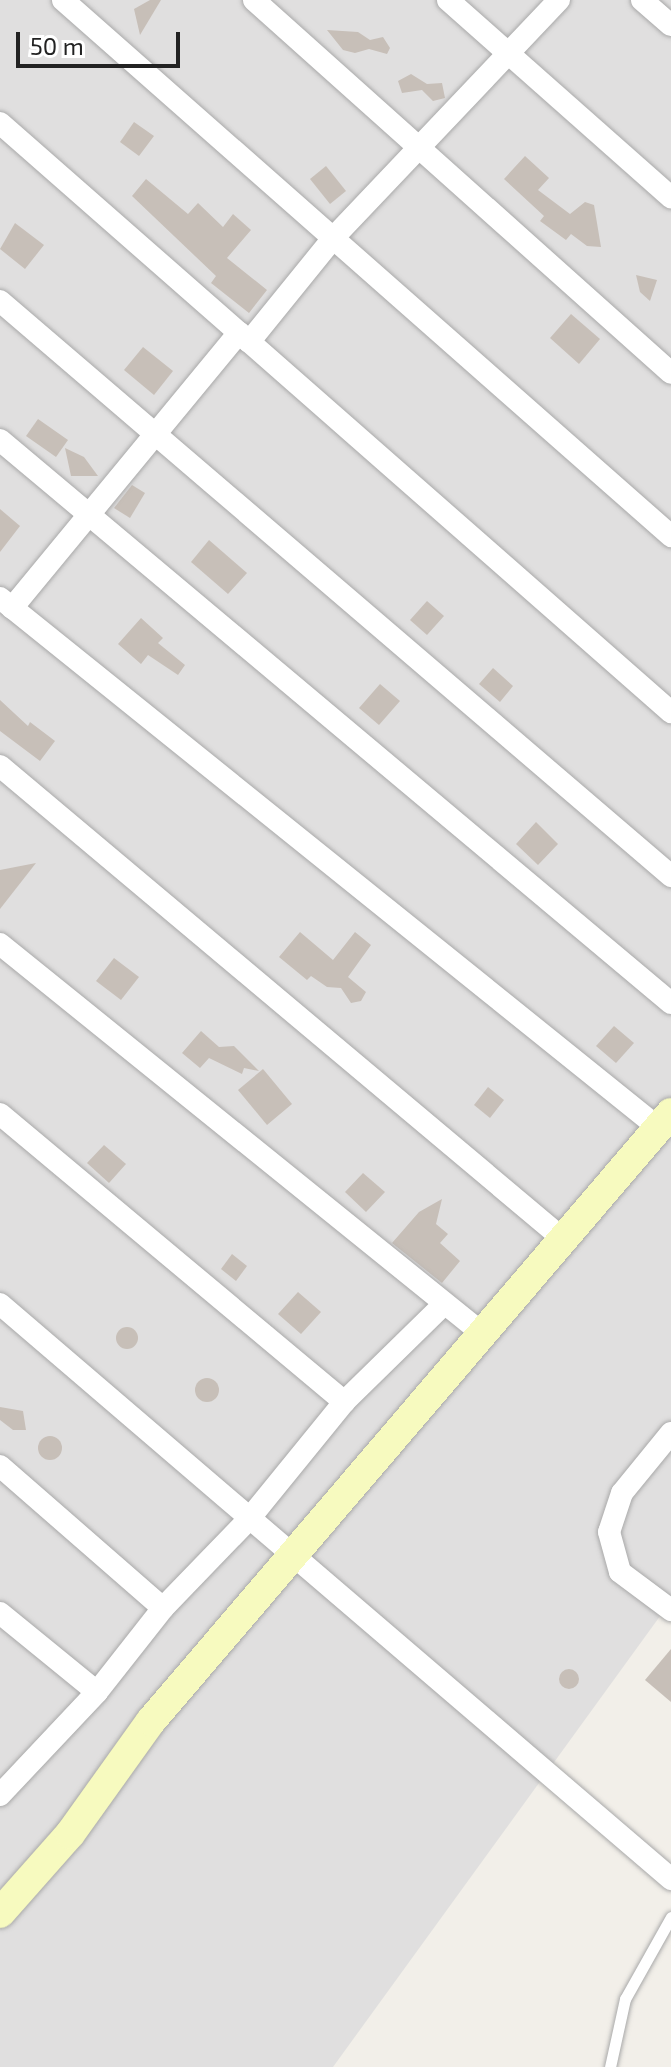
<!DOCTYPE html>
<html>
<head>
<meta charset="utf-8">
<style>
	body { margin:0 }
	#map { position:relative; width:671px; height:2067px; overflow:hidden; background:#f2efe9; font-family:"Exo 2",sans-serif }
	div>[style] { position:absolute }
	.residential>* { inset:0; background:#e0dfdf }
	.building>* { inset:0; background:#c7bfb8 }
	.round { border-radius:50% }
	.roads { filter:drop-shadow(0 0 2px #a9a9a9) drop-shadow(0 0 2px #a9a9a9) }
	.lane>* { height:11px; margin:-5.5px; padding:0 5.5px; transform-origin:5.5px; border-radius:5.5px; background:#fff }
	.street>* { height:22px; margin:-11px; padding:0 11px; transform-origin:11px; border-radius:11px; background:#fff }
	.secondary>* { height:30px; margin:-15px; padding:0 15px; transform-origin:15px; border-radius:15px; background:#f7fabf }
	span { translate:-50% -50%; white-space:nowrap; text-align:center; line-height:1.15; -webkit-text-stroke:8px #fff; paint-order:stroke }
	.scale { position:absolute; left:16px; top:32px; width:164px; height:36px; box-sizing:border-box; border:4px solid #222; border-top:0; padding-left:10px; font-size:24px; line-height:28px; white-space:nowrap; color:#222; -webkit-text-stroke:6px #fff; paint-order:stroke }
</style>
</head>
<body>
<div id="map">
	<div class="residential">
		<i style="clip-path:polygon(0 0,671px 0,671px 1601px,333px 2067px,0 2067px)"></i>
	</div>
	<div class="building">
		<i style="clip-path:polygon(150px 0,161px 0,140px 35px,134px 9px)"></i>
		<i style="clip-path:polygon(327px 30px,358px 32px,370px 40px,383px 37px,390px 48px,387px 54px,369px 49px,355px 53px,343px 50px)"></i>
		<i style="clip-path:polygon(411px 74px,427px 84px,442px 83px,445px 98px,433px 101px,422px 90px,402px 93px,398px 81px)"></i>
		<i style="clip-path:polygon(134px 122px,154px 136px,139px 156px,120px 142px)"></i>
		<i style="clip-path:polygon(525px 156px,549px 178px,538px 190px,570px 214px,585px 202px,594px 205px,601px 247px,587px 246px,571px 234px,566px 240px,540px 221px,544px 216px,504px 179px)"></i>
		<i style="clip-path:polygon(326px 166px,346px 191px,330px 204px,310px 179px)"></i>
		<i style="clip-path:polygon(146px 179px,188px 214px,198px 203px,223px 227px,233px 214px,251px 230px,227px 258px,267px 290px,249px 313px,211px 283px,216px 276px,132px 196px)"></i>
		<i style="clip-path:polygon(15px 223px,44px 245px,25px 269px,0 249px)"></i>
		<i style="clip-path:polygon(636px 275px,657px 280px,650px 301px,640px 292px)"></i>
		<i style="clip-path:polygon(571px 314px,600px 339px,579px 364px,550px 338px)"></i>
		<i style="clip-path:polygon(143px 347px,173px 371px,154px 395px,124px 370px)"></i>
		<i style="clip-path:polygon(38px 419px,68px 440px,56px 457px,26px 436px)"></i>
		<i style="clip-path:polygon(65px 448px,84px 457px,98px 476px,71px 476px)"></i>
		<i style="clip-path:polygon(132px 485px,145px 493px,130px 518px,114px 508px)"></i>
		<i style="clip-path:polygon(0 509px,20px 526px,0 552px)"></i>
		<i style="clip-path:polygon(209px 540px,247px 573px,228px 594px,191px 562px)"></i>
		<i style="clip-path:polygon(427px 601px,444px 616px,427px 635px,410px 620px)"></i>
		<i style="clip-path:polygon(141px 618px,163px 638px,158px 643px,185px 665px,178px 675px,148px 655px,141px 664px,118px 644px)"></i>
		<i style="clip-path:polygon(493px 668px,513px 686px,500px 702px,479px 684px)"></i>
		<i style="clip-path:polygon(380px 684px,400px 701px,379px 725px,359px 708px)"></i>
		<i style="clip-path:polygon(0 700px,28px 726px,30px 722px,55px 741px,40px 761px,0 731px)"></i>
		<i style="clip-path:polygon(536px 822px,558px 844px,538px 865px,516px 844px)"></i>
		<i style="clip-path:polygon(36px 863px,0 909px,0 870px)"></i>
		<i style="clip-path:polygon(300px 932px,333px 960px,355px 932px,371px 945px,348px 977px,366px 992px,361px 1001px,351px 1003px,341px 988px,327px 987px,311px 976px,307px 980px,279px 957px)"></i>
		<i style="clip-path:polygon(114px 958px,139px 977px,121px 1000px,96px 981px)"></i>
		<i style="clip-path:polygon(614px 1026px,634px 1043px,616px 1063px,596px 1046px)"></i>
		<i style="clip-path:polygon(201px 1031px,219px 1047px,234px 1046px,259px 1071px,244px 1068px,242px 1074px,209px 1058px,200px 1068px,182px 1053px)"></i>
		<i style="clip-path:polygon(263px 1069px,292px 1104px,267px 1125px,238px 1090px)"></i>
		<i style="clip-path:polygon(488px 1087px,504px 1100px,490px 1118px,474px 1105px)"></i>
		<i style="clip-path:polygon(104px 1145px,126px 1164px,109px 1183px,87px 1163px)"></i>
		<i style="clip-path:polygon(363px 1173px,385px 1192px,366px 1212px,345px 1192px)"></i>
		<i style="clip-path:polygon(442px 1199px,436px 1224px,448px 1234px,440px 1243px,460px 1261px,442px 1283px,392px 1243px,419px 1212px)"></i>
		<i style="clip-path:polygon(232px 1254px,247px 1266px,236px 1281px,221px 1269px)"></i>
		<i style="clip-path:polygon(298px 1292px,321px 1312px,301px 1334px,278px 1314px)"></i>
		<i class="round" style="left:116px;top:1327px;width:22px;height:22px"></i>
		<i class="round" style="left:195px;top:1378px;width:24px;height:24px"></i>
		<i style="clip-path:polygon(0 1407px,23px 1411px,26px 1430px,13px 1430px,0 1420px)"></i>
		<i class="round" style="left:38px;top:1436px;width:24px;height:24px"></i>
		<i style="clip-path:polygon(671px 1649px,671px 1702px,645px 1680px)"></i>
		<i class="round" style="left:559px;top:1669px;width:20px;height:20px"></i>
	</div>
	<div class="roads">
		<div class="lane">
			<i style="left:610px;top:2067px;width:70px;rotate:-77.6deg"></i>
			<i style="left:625px;top:1999px;width:94px;rotate:-60.7deg"></i>
		</div>
		<div class="street">
			<i style="left:63px;top:0;width:811px;rotate:41.4deg"></i>
			<i style="left:254px;top:0;width:559px;rotate:41.81deg"></i>
			<i style="left:448px;top:0;width:298px;rotate:41.5deg"></i>
			<i style="left:642px;top:0;width:38px;rotate:41deg"></i>
			<i style="left:0;top:123px;width:893px;rotate:41.28deg"></i>
			<i style="left:0;top:301px;width:884px;rotate:40.59deg"></i>
			<i style="left:249px;top:342px;width:135px;rotate:-51deg"></i>
			<i style="left:334px;top:237px;width:327px;rotate:-46.5deg"></i>
			<i style="left:0;top:440px;width:876px;rotate:40deg"></i>
			<i style="left:0;top:598px;width:847px;rotate:38.82deg"></i>
			<i style="left:12px;top:608px;width:357px;rotate:-50.5deg"></i>
			<i style="left:0;top:766px;width:734px;rotate:40.03deg"></i>
			<i style="left:0;top:944px;width:621px;rotate:38.92deg"></i>
			<i style="left:0;top:1114px;width:449px;rotate:39.9deg"></i>
			<i style="left:0;top:1304px;width:884px;rotate:40.59deg"></i>
			<i style="left:671px;top:1433px;width:77px;rotate:129.2deg"></i>
			<i style="left:622px;top:1493px;width:41px;rotate:108.4deg"></i>
			<i style="left:609px;top:1532px;width:41px;rotate:74.6deg"></i>
			<i style="left:620px;top:1572px;width:64px;rotate:36.7deg"></i>
			<i style="left:0;top:1466px;width:216px;rotate:41.1deg"></i>
			<i style="left:0;top:1613px;width:125px;rotate:39.2deg"></i>
			<i style="left:0;top:1795px;width:141px;rotate:-46.7deg"></i>
			<i style="left:97px;top:1692px;width:107px;rotate:-51.8deg"></i>
			<i style="left:163px;top:1608px;width:124px;rotate:-46deg"></i>
			<i style="left:249px;top:1519px;width:151px;rotate:-50.9deg"></i>
			<i style="left:344px;top:1402px;width:139px;rotate:-44.4deg"></i>
		</div>
		<div class="secondary">
			<i style="left:0;top:1913px;width:106px;rotate:-48.5deg"></i>
			<i style="left:70px;top:1834px;width:139px;rotate:-54.4deg"></i>
			<i style="left:151px;top:1721px;width:800px;rotate:-49.46deg"></i>
		</div>
	</div>
	<div class="scale">50 m</div>
</div>
</body>
</html>
